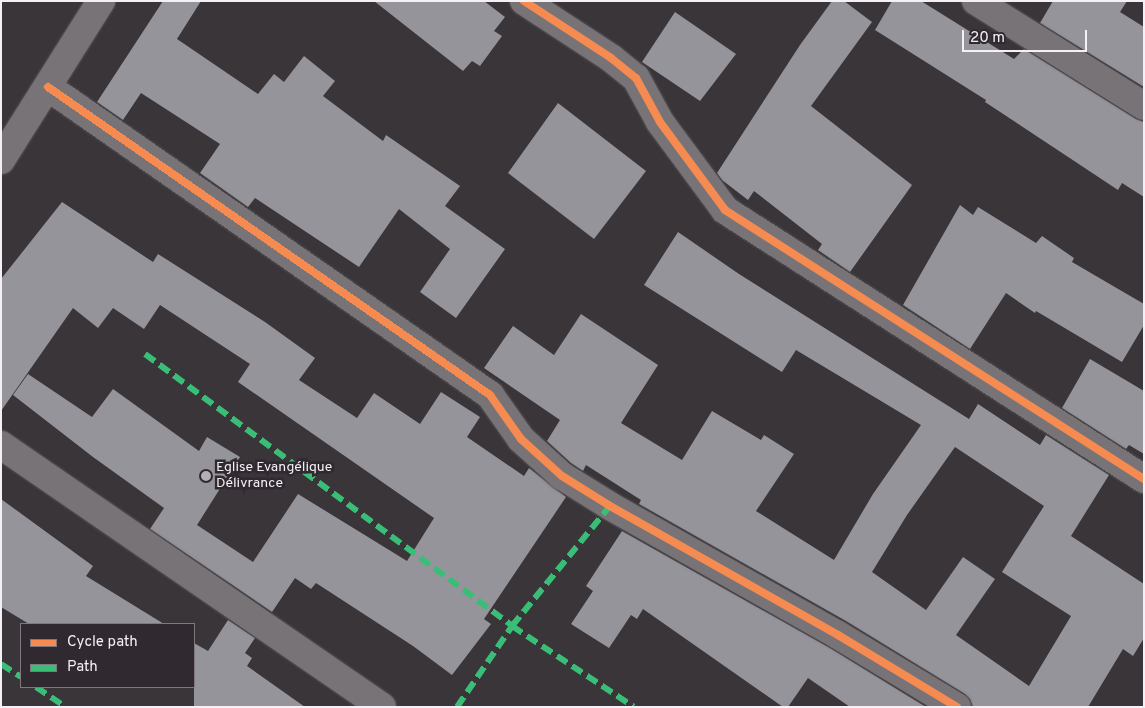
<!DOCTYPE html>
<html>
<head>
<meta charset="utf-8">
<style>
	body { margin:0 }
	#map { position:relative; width:1145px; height:708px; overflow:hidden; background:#393539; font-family:Overpass,sans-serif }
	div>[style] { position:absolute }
	.building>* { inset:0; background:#96949b }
	.roads { filter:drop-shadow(0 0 1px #575457) drop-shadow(0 0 1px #575457) }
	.minor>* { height:28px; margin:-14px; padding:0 14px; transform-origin:14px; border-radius:14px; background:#777376 }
	.quiet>* { height:6px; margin-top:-3px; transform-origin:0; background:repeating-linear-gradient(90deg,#3abd76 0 12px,transparent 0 18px) }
	.cycleway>* { height:8px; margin:-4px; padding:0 4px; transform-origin:4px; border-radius:4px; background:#f68b52 }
	.dots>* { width:14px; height:14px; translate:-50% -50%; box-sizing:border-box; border:2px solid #312930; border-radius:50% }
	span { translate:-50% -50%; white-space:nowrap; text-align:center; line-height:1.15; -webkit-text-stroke:5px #312930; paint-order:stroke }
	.poi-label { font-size:14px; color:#f5f0f5 }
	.left { translate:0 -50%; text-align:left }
	.frame { position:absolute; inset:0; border:2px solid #f5f0f5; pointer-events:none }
	.legend { position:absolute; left:20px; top:623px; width:175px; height:65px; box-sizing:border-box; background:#312930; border:1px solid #7f797f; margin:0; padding:6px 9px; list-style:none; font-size:15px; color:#f5f0f5 }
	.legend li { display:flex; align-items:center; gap:10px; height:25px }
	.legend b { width:25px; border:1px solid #7f797f }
	.scale { position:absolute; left:962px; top:30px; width:125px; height:22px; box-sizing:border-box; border:2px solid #f5f0f5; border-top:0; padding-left:6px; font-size:15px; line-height:18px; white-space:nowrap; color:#f5f0f5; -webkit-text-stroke:4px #312930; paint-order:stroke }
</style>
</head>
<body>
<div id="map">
	<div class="building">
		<i style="clip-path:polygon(163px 1px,201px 1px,177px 39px,258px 94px,274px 74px,284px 82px,304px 56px,335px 81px,323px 96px,383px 141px,386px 135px,460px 186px,445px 206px,505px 249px,456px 318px,420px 292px,450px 249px,399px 209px,359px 267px,255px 198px,248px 207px,200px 173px,220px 144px,141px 93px,123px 120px,97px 102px)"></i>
		<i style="clip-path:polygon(374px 1px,484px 1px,505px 17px,494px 31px,502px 36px,480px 66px,472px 61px,463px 71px)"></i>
		<i style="clip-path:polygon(832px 1px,844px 1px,872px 22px,811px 106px,912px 185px,850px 272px,818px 250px,822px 244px,754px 191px,748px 200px,722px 180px,717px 173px,800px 45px)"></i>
		<i style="clip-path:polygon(892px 1px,921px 1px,1014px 59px,1024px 49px,1136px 119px,1144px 122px,1144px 197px,1122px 183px,1118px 190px,985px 102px,986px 100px,875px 30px)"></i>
		<i style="clip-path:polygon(1053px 1px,1127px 1px,1120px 12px,1144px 27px,1144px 87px,1040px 23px)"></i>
		<i style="clip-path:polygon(675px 12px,736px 54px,700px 101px,642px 62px)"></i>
		<i style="clip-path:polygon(558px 103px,646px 171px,594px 239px,508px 173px)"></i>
		<i style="clip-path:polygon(62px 202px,153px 262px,158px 254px,265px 322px,315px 358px,299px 380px,357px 418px,374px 393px,420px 424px,441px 392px,480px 417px,467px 437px,524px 476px,529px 468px,566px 497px,484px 619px,491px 624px,452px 675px,413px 646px,316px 583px,311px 589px,295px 578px,272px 612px,150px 529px,164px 508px,93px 457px,13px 395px,28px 374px,92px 417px,113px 389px,199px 451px,207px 437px,240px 457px,197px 525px,253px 562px,298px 494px,407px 561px,434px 518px,238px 382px,250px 364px,160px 305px,144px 329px,113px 308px,98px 328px,73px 308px,1px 411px,1px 279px)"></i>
		<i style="clip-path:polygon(960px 205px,973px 215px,978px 207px,1036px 243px,1042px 236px,1074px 258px,1072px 262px,1144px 304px,1144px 325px,1122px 362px,1036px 311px,1035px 313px,1006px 293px,970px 349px,903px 305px)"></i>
		<i style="clip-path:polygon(evenodd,678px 232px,739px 274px,969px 419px,978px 404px,1040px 445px,1046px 435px,1109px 475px,1071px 536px,1144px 584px,1144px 638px,1133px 656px,1123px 649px,1088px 707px,973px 707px,970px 699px,965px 694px,846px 621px,639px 504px,641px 500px,586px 465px,583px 471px,571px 463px,547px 441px,560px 420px,484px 368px,513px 326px,554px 355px,581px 314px,658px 365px,621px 423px,682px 460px,712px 411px,761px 440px,764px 435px,794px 454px,756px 511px,834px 560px,873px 494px,921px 425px,796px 350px,782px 372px,644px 285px,678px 232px,955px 447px,1044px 506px,1002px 572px,1071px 616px,1029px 686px,956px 635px,995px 579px,963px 557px,926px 610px,872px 572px,907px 515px,955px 447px)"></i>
		<i style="clip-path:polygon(1090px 359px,1144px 391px,1144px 454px,1129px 445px,1126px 449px,1062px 408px)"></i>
		<i style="clip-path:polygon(1px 499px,93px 566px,86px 576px,164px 624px,29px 624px,1px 607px)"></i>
		<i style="clip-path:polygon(622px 531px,830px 648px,926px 707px,850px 707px,808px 678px,788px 707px,783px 707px,643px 609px,637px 619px,631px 615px,609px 648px,571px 624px,593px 591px,586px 586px)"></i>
		<i style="clip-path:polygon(228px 620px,255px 638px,245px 653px,252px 658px,247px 666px,305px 707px,194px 707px,194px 643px,208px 651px)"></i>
	</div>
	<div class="roads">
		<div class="minor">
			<i style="left:524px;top:1px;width:104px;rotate:33.2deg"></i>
			<i style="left:611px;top:58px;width:32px;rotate:39deg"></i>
			<i style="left:636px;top:78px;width:50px;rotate:61.4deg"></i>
			<i style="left:660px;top:122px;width:109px;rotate:53.5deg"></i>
			<i style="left:725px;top:210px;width:498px;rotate:32.7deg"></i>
			<i style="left:976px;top:1px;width:198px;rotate:32deg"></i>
			<i style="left:48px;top:87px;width:539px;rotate:34.87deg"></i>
			<i style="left:490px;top:395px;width:54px;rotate:54.8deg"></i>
			<i style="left:521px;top:439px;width:55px;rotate:42.1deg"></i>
			<i style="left:562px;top:476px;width:57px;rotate:32deg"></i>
			<i style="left:610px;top:506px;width:262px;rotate:29.5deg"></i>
			<i style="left:838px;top:635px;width:139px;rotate:31.2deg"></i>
			<i style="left:1px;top:160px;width:188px;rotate:-57.8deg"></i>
			<i style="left:1px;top:445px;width:462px;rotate:34.5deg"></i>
		</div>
	</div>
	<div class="quiet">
		<i style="left:145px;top:354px;width:457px;rotate:36.5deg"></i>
		<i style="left:512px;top:626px;width:146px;rotate:33.6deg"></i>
		<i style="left:1px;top:664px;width:24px;rotate:33deg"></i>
		<i style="left:36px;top:687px;width:36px;rotate:34deg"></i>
		<i style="left:457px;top:707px;width:98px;rotate:-55.8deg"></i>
		<i style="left:512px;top:626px;width:155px;rotate:-50.8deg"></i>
	</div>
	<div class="cycleway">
		<i style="left:524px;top:1px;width:104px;rotate:33.2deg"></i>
		<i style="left:611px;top:58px;width:32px;rotate:39deg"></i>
		<i style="left:636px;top:78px;width:50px;rotate:61.4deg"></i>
		<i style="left:660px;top:122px;width:109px;rotate:53.5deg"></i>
		<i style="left:725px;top:210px;width:498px;rotate:32.7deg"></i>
		<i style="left:48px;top:87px;width:539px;rotate:34.87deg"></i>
		<i style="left:490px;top:395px;width:54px;rotate:54.8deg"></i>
		<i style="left:521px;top:439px;width:55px;rotate:42.1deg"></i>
		<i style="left:562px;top:476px;width:57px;rotate:32deg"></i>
		<i style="left:610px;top:506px;width:262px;rotate:29.5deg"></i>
		<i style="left:838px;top:635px;width:139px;rotate:31.2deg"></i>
	</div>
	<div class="dots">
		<i style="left:206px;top:476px;background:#b3afb3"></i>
	</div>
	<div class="poi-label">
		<span class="left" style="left:216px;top:476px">Eglise Evangélique<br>Délivrance</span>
	</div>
	<div class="frame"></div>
	<ul class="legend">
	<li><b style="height:6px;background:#f68b52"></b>Cycle path</li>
	<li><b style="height:6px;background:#3abd76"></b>Path</li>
	</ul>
	<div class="scale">20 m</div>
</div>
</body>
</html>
